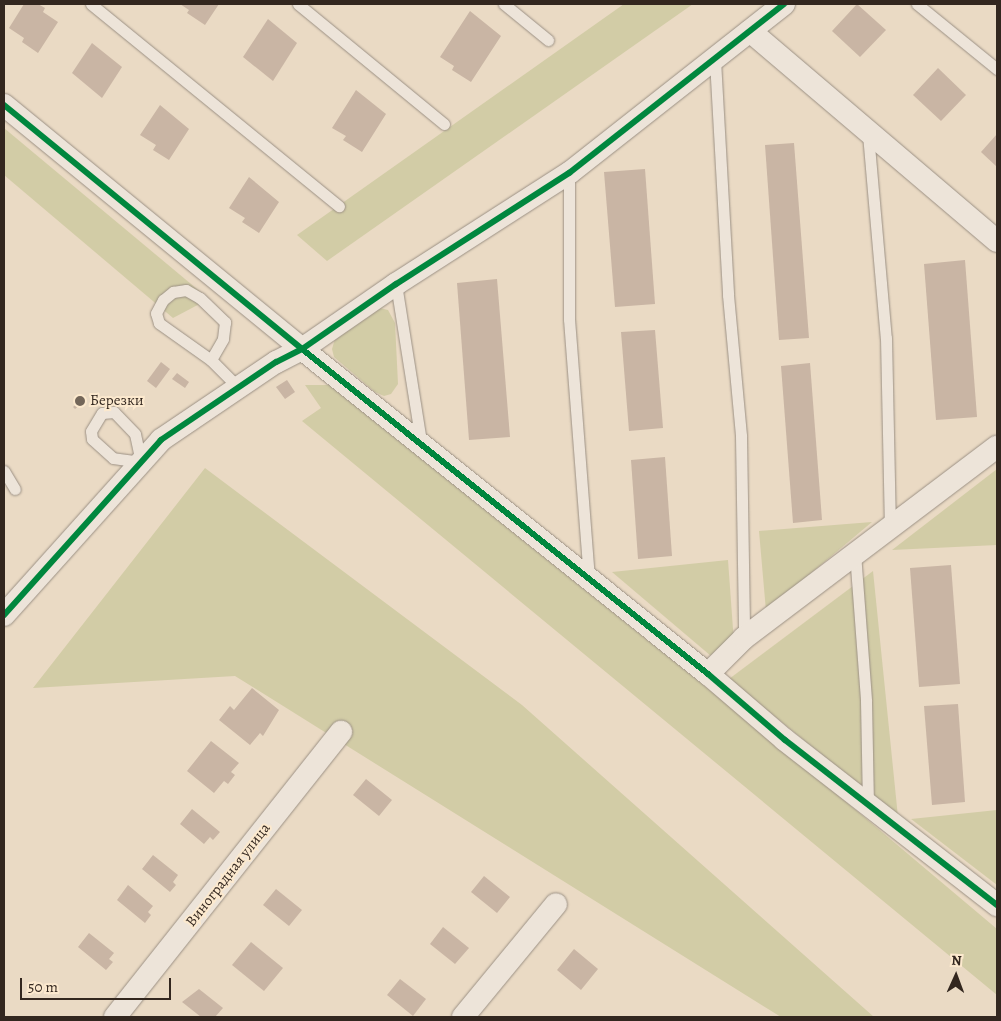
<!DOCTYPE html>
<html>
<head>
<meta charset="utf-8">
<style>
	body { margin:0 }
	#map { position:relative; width:1001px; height:1021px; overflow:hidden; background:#eadac4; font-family:Alegreya,serif }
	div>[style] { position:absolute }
	.green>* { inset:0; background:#d2cca6 }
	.building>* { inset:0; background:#c9b5a4 }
	.roads { filter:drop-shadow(0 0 1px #9b9084) drop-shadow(0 0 1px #9b9084) }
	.service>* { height:11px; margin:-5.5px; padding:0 5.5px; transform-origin:5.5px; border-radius:5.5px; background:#ede4d9 }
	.minor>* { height:22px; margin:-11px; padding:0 11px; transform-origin:11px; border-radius:11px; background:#ede4d9 }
	.cycleway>* { height:6px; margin:-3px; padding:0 3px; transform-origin:3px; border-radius:3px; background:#00873e }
	.dots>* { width:14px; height:14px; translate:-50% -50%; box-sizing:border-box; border:2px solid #fce9ce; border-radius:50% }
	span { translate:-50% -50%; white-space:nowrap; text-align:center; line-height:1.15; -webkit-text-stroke:4px #fce9ce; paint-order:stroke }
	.poi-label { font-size:15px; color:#33271f }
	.left { translate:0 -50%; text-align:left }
	.street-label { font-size:15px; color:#33271f }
	.frame { position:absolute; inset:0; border:5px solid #33271f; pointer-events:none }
	.north { position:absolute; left:931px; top:951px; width:50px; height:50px; -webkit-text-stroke:4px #fce9ce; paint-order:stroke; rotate:2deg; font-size:14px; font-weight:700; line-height:20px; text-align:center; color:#33271f }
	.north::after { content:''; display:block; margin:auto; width:18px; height:22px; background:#33271f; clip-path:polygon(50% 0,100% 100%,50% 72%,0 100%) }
	.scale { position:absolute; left:20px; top:978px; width:151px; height:22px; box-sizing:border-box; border:2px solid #33271f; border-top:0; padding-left:6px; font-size:15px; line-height:18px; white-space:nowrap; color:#33271f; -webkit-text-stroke:4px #fce9ce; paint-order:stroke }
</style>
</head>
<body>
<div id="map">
	<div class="green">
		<i style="clip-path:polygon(624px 4px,693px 4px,327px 261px,297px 235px)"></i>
		<i style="clip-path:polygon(4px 128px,209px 299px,173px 318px,4px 175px)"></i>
		<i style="clip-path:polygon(380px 308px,388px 310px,395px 323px,398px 384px,391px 394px,384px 396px,375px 392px,334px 357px,332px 349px,335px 339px)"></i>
		<i style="clip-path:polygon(305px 385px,329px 385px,787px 752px,997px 929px,997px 995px,302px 421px,321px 408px)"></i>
		<i style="clip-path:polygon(205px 468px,522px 705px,874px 1017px,781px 1017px,235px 676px,33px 688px)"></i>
		<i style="clip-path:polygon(997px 469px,997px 545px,892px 550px)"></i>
		<i style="clip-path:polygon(872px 522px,766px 611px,759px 531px)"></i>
		<i style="clip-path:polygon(728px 560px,734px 643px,711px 656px,612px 572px)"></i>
		<i style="clip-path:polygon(873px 571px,898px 817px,729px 679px)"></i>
		<i style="clip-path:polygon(997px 810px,997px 885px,911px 819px)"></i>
	</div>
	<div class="building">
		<i style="clip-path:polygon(24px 4px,38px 4px,45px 8px,43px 12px,58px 22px,38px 53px,22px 42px,24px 38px,9px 28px)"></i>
		<i style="clip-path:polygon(180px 4px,219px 4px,205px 25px,187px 13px,189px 10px)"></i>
		<i style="clip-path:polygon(857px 4px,886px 30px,860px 57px,832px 31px)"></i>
		<i style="clip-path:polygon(470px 11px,501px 36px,471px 82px,452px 70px,454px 66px,440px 57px)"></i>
		<i style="clip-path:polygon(268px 19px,297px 43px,273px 81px,243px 57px)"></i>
		<i style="clip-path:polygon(92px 43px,122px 67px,102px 98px,72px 73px)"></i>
		<i style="clip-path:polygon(938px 68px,966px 95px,941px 121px,913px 95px)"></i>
		<i style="clip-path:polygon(356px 90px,386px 114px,362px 152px,343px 140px,346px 136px,332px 128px)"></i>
		<i style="clip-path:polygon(160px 105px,189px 129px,169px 160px,153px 150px,156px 145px,140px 135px)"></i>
		<i style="clip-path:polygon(997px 134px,997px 167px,981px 152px)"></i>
		<i style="clip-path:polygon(794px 143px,809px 338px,779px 340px,765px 145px)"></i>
		<i style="clip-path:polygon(645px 169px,655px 304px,615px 307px,604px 172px)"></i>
		<i style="clip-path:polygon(249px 177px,279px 202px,259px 233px,242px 222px,245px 218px,229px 208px)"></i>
		<i style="clip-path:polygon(965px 260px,977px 417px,936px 420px,924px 264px)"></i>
		<i style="clip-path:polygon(497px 279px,510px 437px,469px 440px,457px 283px)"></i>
		<i style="clip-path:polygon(655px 330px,663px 428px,629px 431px,621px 332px)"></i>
		<i style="clip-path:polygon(161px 362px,170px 369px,156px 388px,147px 381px)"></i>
		<i style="clip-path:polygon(810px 363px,822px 520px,793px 523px,781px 366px)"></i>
		<i style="clip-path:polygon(177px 373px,189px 382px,185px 388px,172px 379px)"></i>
		<i style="clip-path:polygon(287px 380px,295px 392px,285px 399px,276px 387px)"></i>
		<i style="clip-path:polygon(82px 399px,85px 401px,75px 409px,73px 407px)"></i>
		<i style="clip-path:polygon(665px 457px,672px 556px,638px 559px,631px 460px)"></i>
		<i style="clip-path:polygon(951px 565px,960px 684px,919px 687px,910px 568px)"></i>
		<i style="clip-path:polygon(252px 688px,279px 710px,263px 736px,260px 733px,250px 745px,219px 720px,230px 706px,234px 710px)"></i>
		<i style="clip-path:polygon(958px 704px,965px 802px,932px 805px,924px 706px)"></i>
		<i style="clip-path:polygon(211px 741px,239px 763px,231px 772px,235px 775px,228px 784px,224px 781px,214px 793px,187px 771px)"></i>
		<i style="clip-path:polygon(366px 779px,392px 800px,379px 816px,353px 795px)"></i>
		<i style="clip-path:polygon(192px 809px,220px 832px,213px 840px,210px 837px,204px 844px,180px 824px)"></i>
		<i style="clip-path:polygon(153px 855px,178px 875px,173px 882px,176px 885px,170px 892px,142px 869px)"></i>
		<i style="clip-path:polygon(484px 876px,510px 897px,497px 913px,471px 892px)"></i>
		<i style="clip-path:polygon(128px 885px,153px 906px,148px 912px,151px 915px,145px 923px,117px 900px)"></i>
		<i style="clip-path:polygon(276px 889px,302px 910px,289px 926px,263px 905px)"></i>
		<i style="clip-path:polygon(443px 927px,469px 948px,455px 964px,430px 944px)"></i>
		<i style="clip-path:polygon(89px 933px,114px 953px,109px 959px,113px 962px,106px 970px,78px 947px)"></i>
		<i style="clip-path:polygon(251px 942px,283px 968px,264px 991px,232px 965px)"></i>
		<i style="clip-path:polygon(574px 949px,598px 969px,581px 990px,557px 970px)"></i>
		<i style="clip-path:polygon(400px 979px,426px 999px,413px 1016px,387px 995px)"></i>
		<i style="clip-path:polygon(199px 989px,223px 1008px,215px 1017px,201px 1017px,182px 1002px)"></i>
	</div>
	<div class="roads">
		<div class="service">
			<i style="left:91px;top:4px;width:320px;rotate:39.2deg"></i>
			<i style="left:298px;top:4px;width:189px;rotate:39.4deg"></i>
			<i style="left:504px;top:4px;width:57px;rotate:39.3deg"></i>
			<i style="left:917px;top:4px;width:103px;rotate:39.1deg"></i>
			<i style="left:715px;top:60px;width:235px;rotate:86.8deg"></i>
			<i style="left:728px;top:295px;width:142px;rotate:84.7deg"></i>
			<i style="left:741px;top:436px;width:202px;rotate:89.1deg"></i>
			<i style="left:868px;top:134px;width:205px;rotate:85deg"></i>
			<i style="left:886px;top:338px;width:187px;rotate:88.8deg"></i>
			<i style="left:569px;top:173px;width:146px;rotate:90deg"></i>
			<i style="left:569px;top:319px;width:260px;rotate:85.6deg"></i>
			<i style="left:396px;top:284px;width:160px;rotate:81deg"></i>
			<i style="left:211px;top:360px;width:64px;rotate:-144.6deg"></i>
			<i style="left:159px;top:323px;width:10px;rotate:-107deg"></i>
			<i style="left:156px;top:313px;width:15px;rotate:-62deg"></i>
			<i style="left:163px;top:300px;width:13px;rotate:-39deg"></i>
			<i style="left:173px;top:292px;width:13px;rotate:-9deg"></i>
			<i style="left:186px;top:290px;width:16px;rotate:30deg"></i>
			<i style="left:200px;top:298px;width:35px;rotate:44deg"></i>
			<i style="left:225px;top:322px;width:17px;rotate:97deg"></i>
			<i style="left:223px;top:339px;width:24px;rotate:120deg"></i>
			<i style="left:211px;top:360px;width:40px;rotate:45deg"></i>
			<i style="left:114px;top:412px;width:30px;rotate:46deg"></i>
			<i style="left:135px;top:434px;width:29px;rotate:78deg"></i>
			<i style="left:141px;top:462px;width:28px;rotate:-172deg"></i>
			<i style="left:113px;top:458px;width:28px;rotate:-138deg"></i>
			<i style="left:92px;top:439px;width:8px;rotate:-97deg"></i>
			<i style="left:91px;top:431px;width:21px;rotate:-59deg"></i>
			<i style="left:102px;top:413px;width:12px;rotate:-5deg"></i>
			<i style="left:4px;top:471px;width:21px;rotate:59deg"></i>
			<i style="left:855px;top:553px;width:148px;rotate:85.7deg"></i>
			<i style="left:866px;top:701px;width:101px;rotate:88.9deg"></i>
			<i style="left:868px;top:802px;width:4px;rotate:34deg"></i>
		</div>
		<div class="minor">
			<i style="left:784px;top:4px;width:273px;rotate:141.8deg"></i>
			<i style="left:569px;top:173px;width:206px;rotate:147.3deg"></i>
			<i style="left:396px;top:284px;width:114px;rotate:145.3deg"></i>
			<i style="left:302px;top:349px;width:520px;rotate:38.68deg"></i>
			<i style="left:708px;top:674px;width:101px;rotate:40.6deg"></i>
			<i style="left:785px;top:740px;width:269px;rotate:37.9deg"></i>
			<i style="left:750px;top:31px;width:324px;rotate:40.4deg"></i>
			<i style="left:4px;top:105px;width:385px;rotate:39.3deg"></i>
			<i style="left:302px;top:349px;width:29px;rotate:153deg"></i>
			<i style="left:276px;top:362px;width:139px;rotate:145.9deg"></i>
			<i style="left:161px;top:440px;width:235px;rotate:131.9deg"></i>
			<i style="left:708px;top:674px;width:51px;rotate:-45deg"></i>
			<i style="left:744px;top:638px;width:317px;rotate:-37.1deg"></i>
			<i style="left:115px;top:1017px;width:364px;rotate:-51.6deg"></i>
			<i style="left:463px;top:1017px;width:146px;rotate:-50.5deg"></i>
		</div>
	</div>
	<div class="cycleway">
		<i style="left:784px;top:4px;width:273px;rotate:141.8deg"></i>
		<i style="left:569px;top:173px;width:206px;rotate:147.3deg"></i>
		<i style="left:396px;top:284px;width:114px;rotate:145.3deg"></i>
		<i style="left:302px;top:349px;width:520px;rotate:38.68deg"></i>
		<i style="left:708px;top:674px;width:101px;rotate:40.6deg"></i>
		<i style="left:785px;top:740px;width:269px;rotate:37.9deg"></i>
		<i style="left:4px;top:105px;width:385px;rotate:39.3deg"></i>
		<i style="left:302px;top:349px;width:29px;rotate:153deg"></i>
		<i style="left:276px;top:362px;width:139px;rotate:145.9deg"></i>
		<i style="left:161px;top:440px;width:235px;rotate:131.9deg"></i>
	</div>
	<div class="dots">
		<i style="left:80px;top:401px;background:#736659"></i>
	</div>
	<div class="poi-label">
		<span class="left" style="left:90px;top:401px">Березки</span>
	</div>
	<div class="street-label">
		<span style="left:228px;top:875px;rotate:-52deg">Виноградная улица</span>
	</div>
	<div class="frame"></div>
	<div class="north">N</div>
	<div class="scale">50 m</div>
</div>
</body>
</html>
